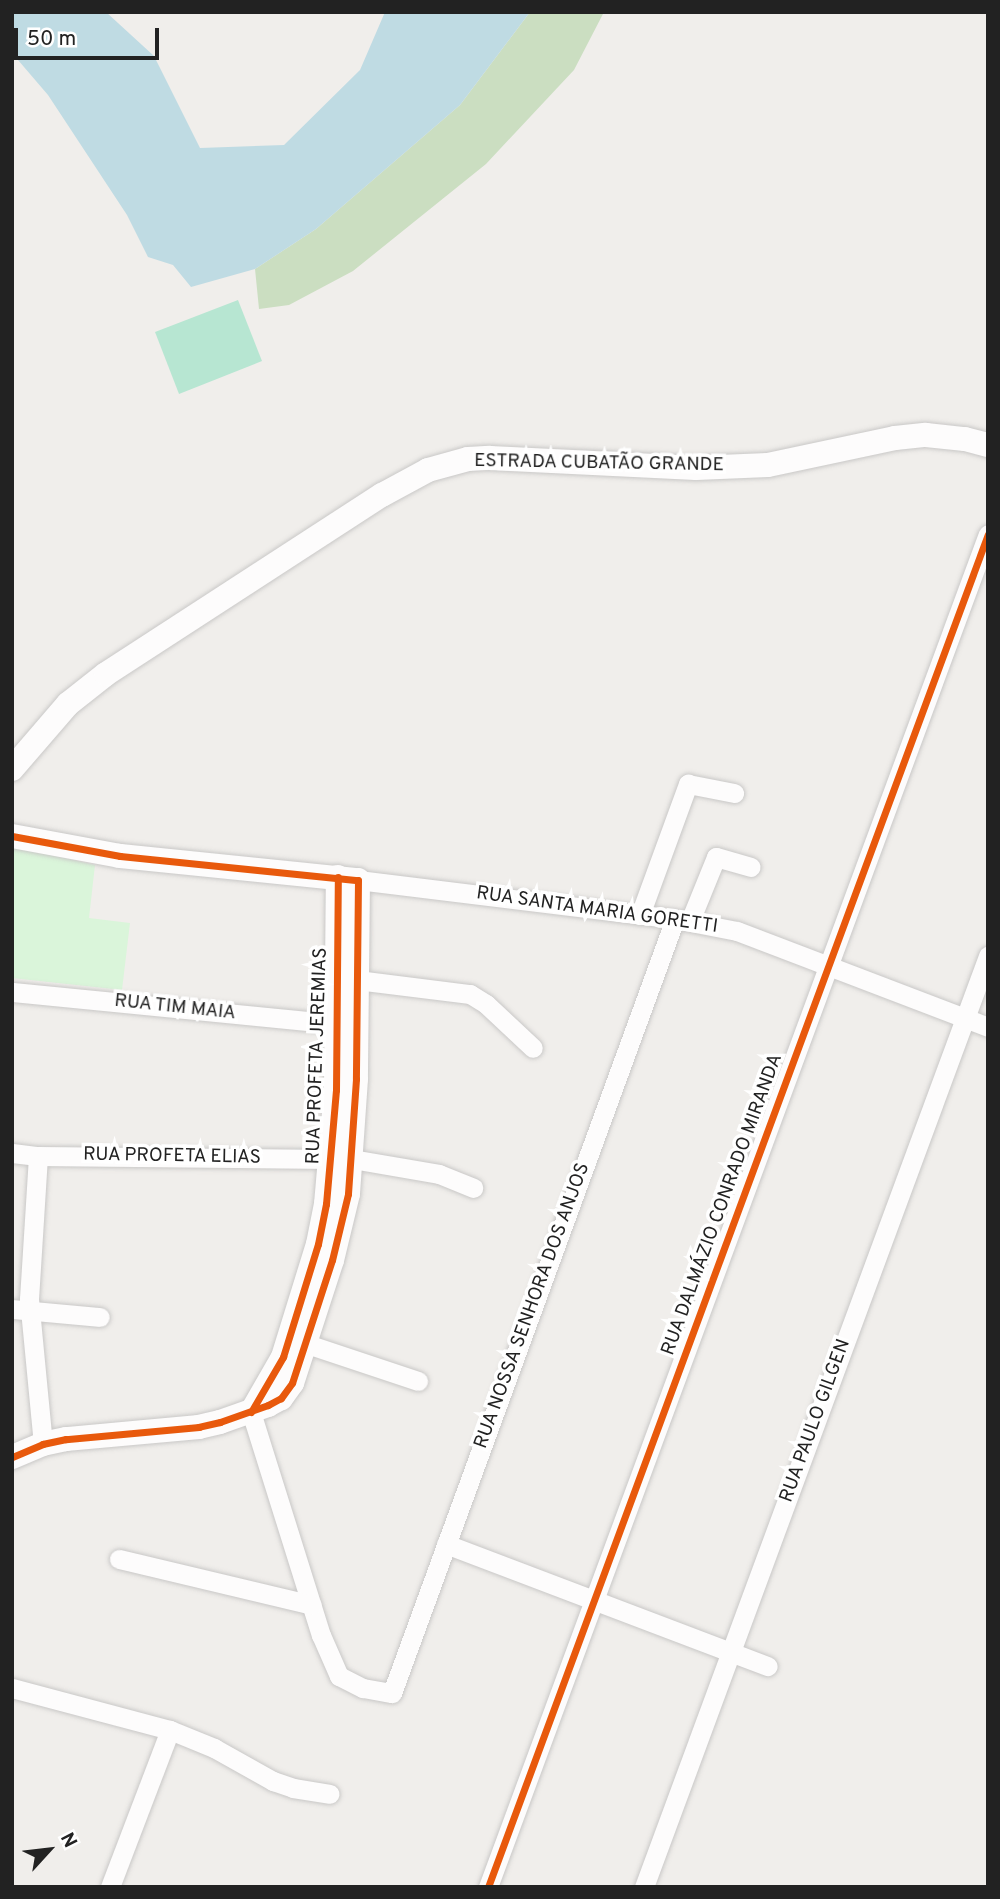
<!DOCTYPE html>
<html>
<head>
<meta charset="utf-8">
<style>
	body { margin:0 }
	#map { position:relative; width:1000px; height:1899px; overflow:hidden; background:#f0eeeb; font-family:Overpass,sans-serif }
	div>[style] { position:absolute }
	.forest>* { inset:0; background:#cbdec1 }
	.park>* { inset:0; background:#daf5da }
	.pitch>* { inset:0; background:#b7e6d2 }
	.water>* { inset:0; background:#bfdbe3 }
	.roads { filter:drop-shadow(0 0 2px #c9c8c7) drop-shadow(0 0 2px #c9c8c7) }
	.minor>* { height:19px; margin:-9.5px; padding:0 9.5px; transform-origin:9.5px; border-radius:9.5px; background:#fdfcfc }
	.tertiary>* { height:24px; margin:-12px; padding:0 12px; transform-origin:12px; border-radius:12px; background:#fdfcfc }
	.cycleway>* { height:7px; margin:-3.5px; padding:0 3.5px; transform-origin:3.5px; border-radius:3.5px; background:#e8590c }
	span { translate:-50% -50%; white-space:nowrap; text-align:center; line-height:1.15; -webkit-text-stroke:7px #fff; paint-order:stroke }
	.street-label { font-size:19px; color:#222 }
	.frame { position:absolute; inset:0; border:14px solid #222; pointer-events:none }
	.north { position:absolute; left:14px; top:1815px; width:70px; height:70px; -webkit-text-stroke:5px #fff; paint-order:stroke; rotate:63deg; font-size:19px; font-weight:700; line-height:28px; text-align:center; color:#222 }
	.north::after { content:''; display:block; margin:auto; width:24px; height:32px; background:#222; clip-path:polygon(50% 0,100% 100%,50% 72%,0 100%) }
	.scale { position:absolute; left:14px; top:28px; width:145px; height:32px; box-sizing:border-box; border:4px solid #222; border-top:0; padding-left:9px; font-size:21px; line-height:24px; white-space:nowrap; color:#222; -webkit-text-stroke:5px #fff; paint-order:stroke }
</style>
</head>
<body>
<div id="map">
	<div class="forest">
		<i style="clip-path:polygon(530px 12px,604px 12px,574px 70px,486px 164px,353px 271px,289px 305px,259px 309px,255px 269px,316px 229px,460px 105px)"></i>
	</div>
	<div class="park">
		<i style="clip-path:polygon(12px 846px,95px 865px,89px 918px,130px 923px,122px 990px,12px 978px)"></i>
	</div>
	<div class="pitch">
		<i style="clip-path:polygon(238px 300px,262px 361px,179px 394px,155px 332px)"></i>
	</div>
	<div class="water">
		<i style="clip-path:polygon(12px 12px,106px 12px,154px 56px,200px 148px,284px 145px,360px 70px,385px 12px,530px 12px,460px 105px,316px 229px,255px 269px,191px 287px,173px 265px,148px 257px,127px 215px,48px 95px,12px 53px)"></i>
	</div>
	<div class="roads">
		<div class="minor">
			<i style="left:358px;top:880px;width:319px;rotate:7deg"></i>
			<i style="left:675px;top:919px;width:63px;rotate:11deg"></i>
			<i style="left:737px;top:931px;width:269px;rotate:20.9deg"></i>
			<i style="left:640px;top:915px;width:140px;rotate:-69.9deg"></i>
			<i style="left:688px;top:784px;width:47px;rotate:11.1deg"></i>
			<i style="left:690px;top:921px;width:69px;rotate:-67.9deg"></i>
			<i style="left:716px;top:857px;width:36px;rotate:16deg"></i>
			<i style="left:357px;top:980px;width:114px;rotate:7.1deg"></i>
			<i style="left:470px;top:994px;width:19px;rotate:32deg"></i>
			<i style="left:486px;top:1004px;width:64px;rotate:43.1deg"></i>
			<i style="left:12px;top:992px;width:328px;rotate:5.6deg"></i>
			<i style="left:12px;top:1153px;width:26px;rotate:7deg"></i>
			<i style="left:38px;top:1156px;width:294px;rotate:0.6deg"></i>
			<i style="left:38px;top:1156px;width:143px;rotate:93.6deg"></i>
			<i style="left:29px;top:1299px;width:146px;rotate:84.5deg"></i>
			<i style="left:352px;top:1159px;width:88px;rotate:9.8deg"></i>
			<i style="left:439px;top:1174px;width:37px;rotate:22deg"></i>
			<i style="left:12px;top:1309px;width:88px;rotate:5.2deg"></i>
			<i style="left:307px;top:1344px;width:117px;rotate:18.4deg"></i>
			<i style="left:251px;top:1412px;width:234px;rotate:72.6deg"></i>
			<i style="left:321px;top:1635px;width:45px;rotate:66.3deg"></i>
			<i style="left:339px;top:1676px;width:27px;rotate:27deg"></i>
			<i style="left:363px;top:1688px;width:29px;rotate:10deg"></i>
			<i style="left:392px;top:1693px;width:824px;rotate:-69.92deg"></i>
			<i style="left:446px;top:1544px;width:344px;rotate:20.8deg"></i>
			<i style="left:119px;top:1559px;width:198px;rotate:13.4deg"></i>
			<i style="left:12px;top:1688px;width:163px;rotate:14.9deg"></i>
			<i style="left:170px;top:1730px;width:48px;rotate:22.2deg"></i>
			<i style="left:214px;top:1748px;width:68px;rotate:29.2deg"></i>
			<i style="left:273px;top:1781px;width:21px;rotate:19deg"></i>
			<i style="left:293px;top:1788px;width:37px;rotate:9deg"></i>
			<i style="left:110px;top:1887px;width:168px;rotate:-69.1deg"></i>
			<i style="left:488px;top:1887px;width:1442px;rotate:-69.72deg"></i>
			<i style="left:644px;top:1887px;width:993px;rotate:-69.72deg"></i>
		</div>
		<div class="tertiary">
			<i style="left:12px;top:769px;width:86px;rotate:-49.3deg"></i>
			<i style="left:68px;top:704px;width:48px;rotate:-38.3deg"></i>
			<i style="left:106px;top:674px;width:329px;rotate:-33deg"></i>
			<i style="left:382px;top:495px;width:52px;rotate:-28.5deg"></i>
			<i style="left:428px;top:470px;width:41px;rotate:-15.4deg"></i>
			<i style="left:468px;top:459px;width:22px;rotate:-3deg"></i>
			<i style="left:490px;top:458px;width:206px;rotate:2.8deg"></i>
			<i style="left:696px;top:468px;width:72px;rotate:-2.4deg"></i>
			<i style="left:768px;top:465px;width:130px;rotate:-12deg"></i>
			<i style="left:895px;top:438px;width:31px;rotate:-6deg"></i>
			<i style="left:926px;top:435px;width:39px;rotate:6deg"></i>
			<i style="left:965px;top:439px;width:24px;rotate:15deg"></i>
			<i style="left:12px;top:836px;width:110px;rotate:10.5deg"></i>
			<i style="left:120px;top:856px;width:239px;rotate:5.8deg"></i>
			<i style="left:358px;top:880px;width:199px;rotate:90.6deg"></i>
			<i style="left:356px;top:1079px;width:115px;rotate:94deg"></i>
			<i style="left:348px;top:1194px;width:68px;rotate:103.6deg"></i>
			<i style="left:332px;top:1260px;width:129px;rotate:108deg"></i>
			<i style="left:292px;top:1383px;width:19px;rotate:126deg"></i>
			<i style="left:281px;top:1398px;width:15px;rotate:152deg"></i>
			<i style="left:268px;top:1405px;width:51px;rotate:160.5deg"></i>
			<i style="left:220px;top:1422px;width:22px;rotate:167deg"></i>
			<i style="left:199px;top:1427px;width:134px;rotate:174.8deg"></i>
			<i style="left:66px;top:1439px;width:24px;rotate:168deg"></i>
			<i style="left:43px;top:1444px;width:34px;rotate:157deg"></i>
			<i style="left:252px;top:1411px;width:62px;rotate:-60.1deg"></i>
			<i style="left:283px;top:1357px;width:118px;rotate:-72.8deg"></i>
			<i style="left:318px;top:1244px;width:41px;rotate:-78.7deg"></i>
			<i style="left:326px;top:1204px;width:114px;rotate:-85deg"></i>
			<i style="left:336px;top:1090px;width:213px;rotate:-89.5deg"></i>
		</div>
	</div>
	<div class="cycleway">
		<i style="left:12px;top:836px;width:110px;rotate:10.5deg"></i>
		<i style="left:120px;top:856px;width:239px;rotate:5.8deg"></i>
		<i style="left:358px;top:880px;width:199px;rotate:90.6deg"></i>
		<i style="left:356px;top:1079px;width:115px;rotate:94deg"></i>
		<i style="left:348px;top:1194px;width:68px;rotate:103.6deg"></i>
		<i style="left:332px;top:1260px;width:129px;rotate:108deg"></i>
		<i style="left:292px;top:1383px;width:19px;rotate:126deg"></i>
		<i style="left:281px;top:1398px;width:15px;rotate:152deg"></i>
		<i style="left:268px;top:1405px;width:51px;rotate:160.5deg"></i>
		<i style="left:220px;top:1422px;width:22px;rotate:167deg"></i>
		<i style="left:199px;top:1427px;width:134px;rotate:174.8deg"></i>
		<i style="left:66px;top:1439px;width:24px;rotate:168deg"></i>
		<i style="left:43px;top:1444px;width:34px;rotate:157deg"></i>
		<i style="left:251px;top:1412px;width:64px;rotate:-59.8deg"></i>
		<i style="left:283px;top:1357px;width:118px;rotate:-72.8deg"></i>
		<i style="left:318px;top:1244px;width:41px;rotate:-78.7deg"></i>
		<i style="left:326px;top:1204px;width:114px;rotate:-85deg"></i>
		<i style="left:336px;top:1090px;width:213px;rotate:-89.5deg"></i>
		<i style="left:488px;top:1887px;width:1442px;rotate:-69.72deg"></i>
	</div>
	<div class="street-label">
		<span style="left:599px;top:464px;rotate:1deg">ESTRADA CUBATÃO GRANDE</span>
		<span style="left:597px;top:911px;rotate:8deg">RUA SANTA MARIA GORETTI</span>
		<span style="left:175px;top:1008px;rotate:6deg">RUA TIM MAIA</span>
		<span style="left:318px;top:1056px;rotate:-88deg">RUA PROFETA JEREMIAS</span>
		<span style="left:172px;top:1157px;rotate:1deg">RUA PROFETA ELIAS</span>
		<span style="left:723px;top:1205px;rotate:-70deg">RUA DALMÁZIO CONRADO MIRANDA</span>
		<span style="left:533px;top:1306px;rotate:-70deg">RUA NOSSA SENHORA DOS ANJOS</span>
		<span style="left:816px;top:1421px;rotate:-70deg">RUA PAULO GILGEN</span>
	</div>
	<div class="frame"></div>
	<div class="north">N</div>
	<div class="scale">50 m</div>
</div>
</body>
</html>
